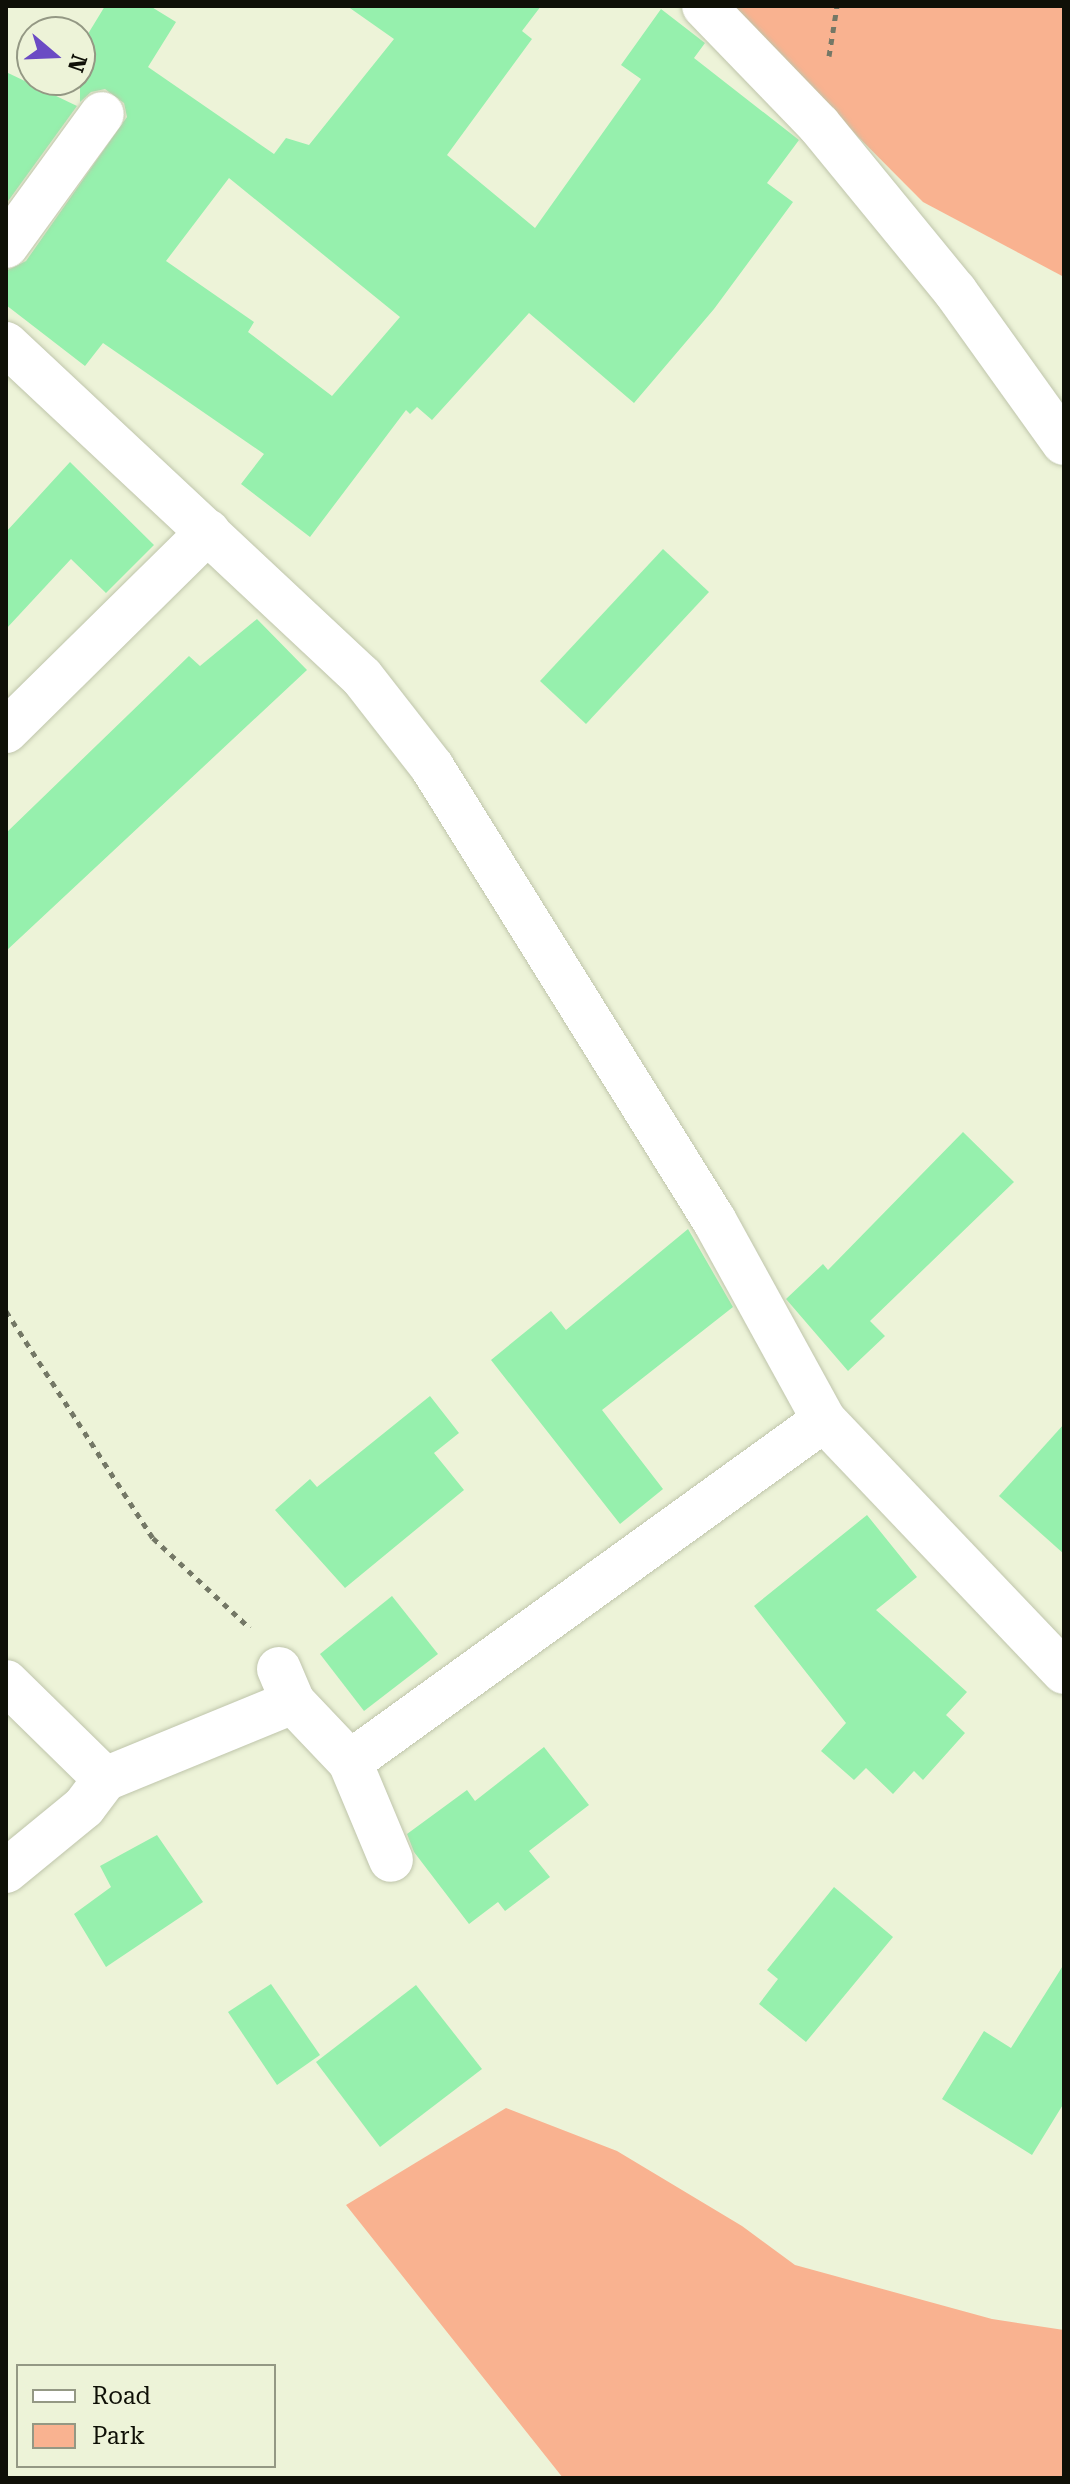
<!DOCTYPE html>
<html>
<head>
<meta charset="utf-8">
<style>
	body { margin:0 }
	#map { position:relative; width:1070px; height:2484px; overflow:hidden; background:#edf3d8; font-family:"Roboto Serif",serif }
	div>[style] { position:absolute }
	.green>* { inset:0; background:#f9b290 }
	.building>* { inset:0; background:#96f0ad }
	.path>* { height:5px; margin-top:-2.5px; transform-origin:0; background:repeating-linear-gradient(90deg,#747866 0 6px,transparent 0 12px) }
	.roads { filter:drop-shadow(0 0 2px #bfc5ab) drop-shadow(0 0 2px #bfc5ab) }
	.minor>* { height:44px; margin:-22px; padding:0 22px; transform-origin:22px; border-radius:22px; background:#fff }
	span { translate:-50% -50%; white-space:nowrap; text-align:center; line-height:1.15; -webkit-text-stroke:8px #edf3d8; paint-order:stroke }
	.frame { position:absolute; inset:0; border:8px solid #0f1007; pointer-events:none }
	.legend { position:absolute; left:16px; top:2364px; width:260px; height:104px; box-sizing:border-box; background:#edf3d8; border:2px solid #949884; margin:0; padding:10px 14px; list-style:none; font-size:24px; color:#0f1007 }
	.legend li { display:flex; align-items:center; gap:16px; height:40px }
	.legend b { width:40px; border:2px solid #949884 }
	.north { position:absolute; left:16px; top:16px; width:80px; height:80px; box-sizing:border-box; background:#edf3d8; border:2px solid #949884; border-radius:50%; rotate:109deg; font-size:22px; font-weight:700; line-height:32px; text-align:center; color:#0f1007 }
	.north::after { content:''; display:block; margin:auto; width:28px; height:36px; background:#6b4bc4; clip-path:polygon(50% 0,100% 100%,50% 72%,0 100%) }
</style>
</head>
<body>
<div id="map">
	<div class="green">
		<i style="clip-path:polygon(728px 6px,1064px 6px,1064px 277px,923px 202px)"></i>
		<i style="clip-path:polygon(506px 2108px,617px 2151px,742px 2226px,795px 2265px,992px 2319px,1064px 2330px,1064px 2478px,563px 2478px,346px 2205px)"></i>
	</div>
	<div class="building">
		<i style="clip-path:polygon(evenodd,105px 6px,150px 6px,176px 22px,148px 67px,274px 154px,286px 138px,309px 145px,394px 39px,347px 6px,541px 6px,522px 31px,532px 39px,447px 155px,535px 228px,641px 79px,621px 65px,661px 9px,705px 43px,694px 58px,799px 140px,767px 183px,793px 202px,714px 309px,634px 403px,529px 313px,432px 420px,417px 407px,410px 414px,406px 410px,310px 537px,241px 484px,264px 454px,103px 343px,85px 366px,6px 305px,6px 271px,26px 261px,127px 117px,124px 103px,105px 89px,91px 92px,80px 102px,80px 47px,105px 6px,229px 178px,400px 317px,332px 396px,248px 332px,254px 322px,166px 261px,229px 178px)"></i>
		<i style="clip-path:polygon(6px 72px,77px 106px,6px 204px)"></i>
		<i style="clip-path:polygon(70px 462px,154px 545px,106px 593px,71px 559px,6px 629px,6px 532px)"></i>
		<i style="clip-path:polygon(663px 549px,709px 592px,586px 724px,540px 681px)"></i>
		<i style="clip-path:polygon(257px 619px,307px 670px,6px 951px,6px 833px,189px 656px,200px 666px)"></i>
		<i style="clip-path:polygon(963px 1132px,1014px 1182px,870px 1321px,885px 1336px,848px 1371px,786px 1299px,823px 1264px,828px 1270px)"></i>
		<i style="clip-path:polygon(688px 1229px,733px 1307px,602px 1410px,663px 1489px,620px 1524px,491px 1360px,551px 1311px,566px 1330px)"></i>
		<i style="clip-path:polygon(430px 1396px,459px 1433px,434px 1453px,464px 1490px,345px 1588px,275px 1510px,310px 1479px,317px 1487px)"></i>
		<i style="clip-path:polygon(1064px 1424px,1064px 1554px,999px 1496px)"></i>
		<i style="clip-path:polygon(867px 1515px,917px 1577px,876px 1610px,967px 1692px,946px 1715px,965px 1733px,923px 1780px,914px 1771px,893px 1794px,866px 1768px,854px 1780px,821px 1751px,846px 1723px,754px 1606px)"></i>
		<i style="clip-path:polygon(392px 1596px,438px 1654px,364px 1711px,320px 1654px)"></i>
		<i style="clip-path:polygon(544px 1747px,589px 1805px,529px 1851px,550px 1877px,505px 1911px,498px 1902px,469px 1924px,414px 1852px,407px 1834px,467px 1790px,475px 1801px)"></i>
		<i style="clip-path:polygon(157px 1835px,203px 1902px,106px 1967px,74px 1914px,111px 1887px,100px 1866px)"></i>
		<i style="clip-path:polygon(834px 1887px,893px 1937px,806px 2042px,759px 2004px,778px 1979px,767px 1970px)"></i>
		<i style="clip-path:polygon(1064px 1964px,1064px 2103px,1032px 2155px,942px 2099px,984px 2031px,1011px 2048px)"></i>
		<i style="clip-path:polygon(271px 1984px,320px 2055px,277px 2085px,228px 2012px)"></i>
		<i style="clip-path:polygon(416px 1985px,482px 2069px,380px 2147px,316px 2062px)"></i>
	</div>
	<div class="path">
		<i style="left:829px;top:56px;width:51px;rotate:-80.9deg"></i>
		<i style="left:6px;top:1311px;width:270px;rotate:57.1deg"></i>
		<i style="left:153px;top:1538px;width:132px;rotate:42.9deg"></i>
	</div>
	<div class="roads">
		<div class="minor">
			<i style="left:704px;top:6px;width:165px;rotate:46deg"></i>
			<i style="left:819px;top:125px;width:215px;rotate:50.7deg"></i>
			<i style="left:955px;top:291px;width:187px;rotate:54.4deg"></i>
			<i style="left:6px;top:246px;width:163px;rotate:-54deg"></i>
			<i style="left:6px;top:344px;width:487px;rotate:43.1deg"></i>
			<i style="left:362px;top:677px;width:114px;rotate:52.1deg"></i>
			<i style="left:432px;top:767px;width:534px;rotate:58.1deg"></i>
			<i style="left:714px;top:1220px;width:228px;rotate:61.2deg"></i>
			<i style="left:824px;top:1420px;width:348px;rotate:46.4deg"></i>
			<i style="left:6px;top:731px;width:284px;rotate:-44.6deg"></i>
			<i style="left:279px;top:1669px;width:36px;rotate:67deg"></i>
			<i style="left:293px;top:1702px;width:83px;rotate:46.5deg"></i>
			<i style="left:350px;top:1762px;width:106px;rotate:67.3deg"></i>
			<i style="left:6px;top:1682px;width:139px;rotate:44.4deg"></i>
			<i style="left:350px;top:1762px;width:584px;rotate:-35.81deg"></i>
			<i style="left:6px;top:1871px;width:101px;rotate:-39.4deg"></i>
			<i style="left:84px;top:1807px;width:35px;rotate:-53deg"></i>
			<i style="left:105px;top:1779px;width:203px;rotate:-22.3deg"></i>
		</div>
	</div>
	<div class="frame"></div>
	<ul class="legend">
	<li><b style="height:10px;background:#fff"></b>Road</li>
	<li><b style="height:22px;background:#f9b290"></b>Park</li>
	</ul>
	<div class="north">N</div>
</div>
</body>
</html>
